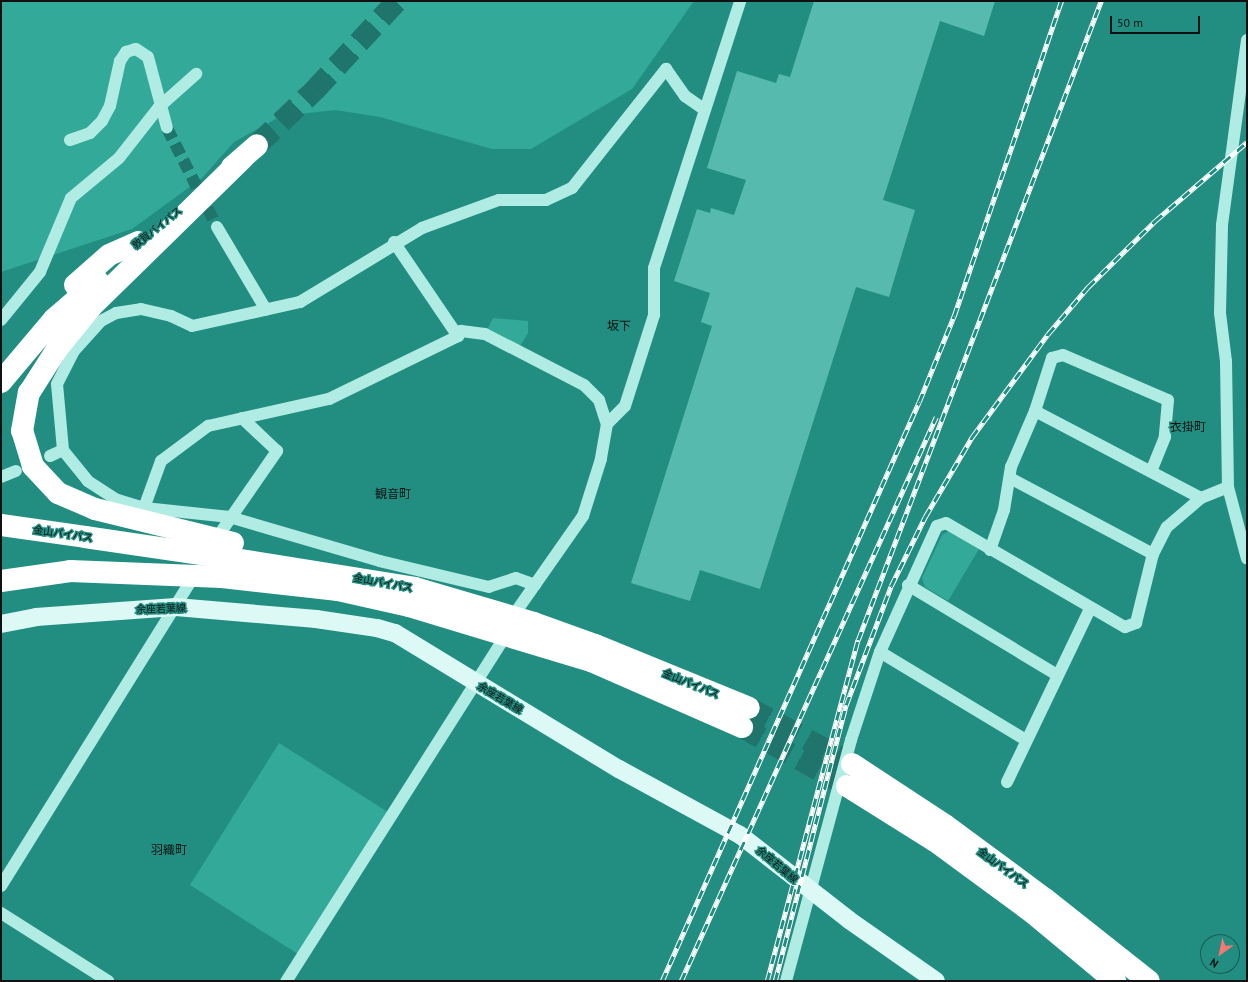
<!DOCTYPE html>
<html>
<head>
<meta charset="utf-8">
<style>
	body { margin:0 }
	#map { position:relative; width:1248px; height:982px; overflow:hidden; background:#228e81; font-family:"PT Sans","Noto Sans JP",sans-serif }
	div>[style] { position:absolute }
	.green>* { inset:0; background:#33a99a }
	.building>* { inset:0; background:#57baae }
	.street-tunnel>* { height:12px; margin-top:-6px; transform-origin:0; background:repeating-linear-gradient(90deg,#1f756b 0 12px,transparent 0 18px) }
	.highway-tunnel>* { height:22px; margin-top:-11px; transform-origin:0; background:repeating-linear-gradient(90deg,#1f756b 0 22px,transparent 0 33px) }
	.street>* { height:12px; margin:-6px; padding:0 6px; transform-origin:6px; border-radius:6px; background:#b1ece4 }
	.secondary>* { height:18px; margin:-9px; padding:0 9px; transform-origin:9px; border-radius:9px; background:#ddf9f6 }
	.highway>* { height:22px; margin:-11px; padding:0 11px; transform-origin:11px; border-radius:11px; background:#fff }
	.rail>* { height:4.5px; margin-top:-2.25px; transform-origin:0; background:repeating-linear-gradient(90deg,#228e81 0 9px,#fff 0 18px); box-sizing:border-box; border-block:1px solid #fff }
	.highway-bridge>* { height:22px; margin:-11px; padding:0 11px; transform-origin:11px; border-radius:11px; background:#fff }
	span { translate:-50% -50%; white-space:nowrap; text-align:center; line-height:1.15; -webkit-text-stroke:3px #228e81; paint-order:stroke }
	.street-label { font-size:10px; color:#111 }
	.quarter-label { font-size:12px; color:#111 }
	.frame { position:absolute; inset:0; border:2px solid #111; pointer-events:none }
	.north { position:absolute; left:1200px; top:934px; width:40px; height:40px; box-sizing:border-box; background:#228e81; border:1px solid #1b5c54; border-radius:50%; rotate:213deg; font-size:11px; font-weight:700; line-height:16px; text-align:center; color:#111 }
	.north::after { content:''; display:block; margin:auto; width:14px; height:18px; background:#f87773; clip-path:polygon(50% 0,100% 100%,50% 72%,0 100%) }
	.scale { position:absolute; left:1110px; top:16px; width:90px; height:18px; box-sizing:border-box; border:2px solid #111; border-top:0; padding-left:5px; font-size:12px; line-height:14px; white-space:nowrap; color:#111; -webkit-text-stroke:3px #228e81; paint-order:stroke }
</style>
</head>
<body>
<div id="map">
	<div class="green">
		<i style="clip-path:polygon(1px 1px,694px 1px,632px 89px,531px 149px,492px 149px,380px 117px,335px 110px,281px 116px,234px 142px,202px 178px,132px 229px,1px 272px)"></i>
		<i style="clip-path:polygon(493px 318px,528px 321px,528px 333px,520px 346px,487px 330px)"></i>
		<i style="clip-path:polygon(949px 531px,979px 549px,948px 601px,925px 587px,922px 578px,942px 535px)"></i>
		<i style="clip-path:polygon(279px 743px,391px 814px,301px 956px,190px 885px)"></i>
	</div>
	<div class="building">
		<i style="clip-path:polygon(814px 1px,995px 1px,984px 36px,940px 21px,883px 200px,915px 210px,889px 297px,856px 287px,760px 589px,700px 570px,690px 601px,631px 583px,712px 326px,701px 322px,710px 293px,674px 281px,697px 209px,710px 213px,711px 208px,734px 215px,746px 180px,707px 168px,737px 71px,776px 83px,779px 74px,790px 77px)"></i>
	</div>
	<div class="street-tunnel">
		<i style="left:167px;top:128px;width:111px;rotate:63.2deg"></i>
	</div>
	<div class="highway-tunnel">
		<i style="left:257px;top:145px;width:79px;rotate:-43.5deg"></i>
		<i style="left:314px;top:91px;width:122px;rotate:-47.3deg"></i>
		<i style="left:749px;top:708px;width:117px;rotate:28.5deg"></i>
		<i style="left:742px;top:727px;width:120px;rotate:29.3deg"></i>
	</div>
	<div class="street">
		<i style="left:1247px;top:40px;width:187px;rotate:97.7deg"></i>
		<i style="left:1222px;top:225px;width:88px;rotate:91.3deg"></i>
		<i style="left:1220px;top:313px;width:48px;rotate:82.9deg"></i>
		<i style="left:1226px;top:361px;width:126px;rotate:89.1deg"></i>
		<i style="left:1228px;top:487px;width:74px;rotate:75.2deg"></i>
		<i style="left:70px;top:140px;width:21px;rotate:-19deg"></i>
		<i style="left:90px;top:133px;width:17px;rotate:-45deg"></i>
		<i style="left:102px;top:121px;width:17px;rotate:-62deg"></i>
		<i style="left:110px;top:106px;width:46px;rotate:-77.5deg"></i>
		<i style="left:120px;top:61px;width:11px;rotate:-56deg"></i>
		<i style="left:126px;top:52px;width:10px;rotate:-17deg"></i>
		<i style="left:136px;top:49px;width:14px;rotate:34deg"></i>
		<i style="left:148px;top:57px;width:73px;rotate:75deg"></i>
		<i style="left:217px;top:227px;width:96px;rotate:59.4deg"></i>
		<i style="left:394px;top:242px;width:114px;rotate:55.8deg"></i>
		<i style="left:1px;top:320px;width:62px;rotate:-50.9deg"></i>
		<i style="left:40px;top:272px;width:80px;rotate:-67.3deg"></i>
		<i style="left:71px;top:198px;width:62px;rotate:-39.8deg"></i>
		<i style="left:119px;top:158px;width:65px;rotate:-51.9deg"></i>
		<i style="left:159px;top:107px;width:50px;rotate:-41.7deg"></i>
		<i style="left:1035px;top:411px;width:187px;rotate:27.7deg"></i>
		<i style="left:607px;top:424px;width:25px;rotate:-45deg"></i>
		<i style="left:625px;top:406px;width:96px;rotate:-72.3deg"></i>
		<i style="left:654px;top:315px;width:47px;rotate:-90deg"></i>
		<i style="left:654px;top:268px;width:281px;rotate:-72.1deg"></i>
		<i style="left:50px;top:456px;width:14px;rotate:-25deg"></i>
		<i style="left:1px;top:477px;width:16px;rotate:-22deg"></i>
		<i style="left:1010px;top:478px;width:162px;rotate:28deg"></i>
		<i style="left:144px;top:508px;width:50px;rotate:-70.1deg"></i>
		<i style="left:161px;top:461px;width:59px;rotate:-36.7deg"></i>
		<i style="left:208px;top:426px;width:124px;rotate:-12.6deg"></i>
		<i style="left:329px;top:399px;width:144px;rotate:-26deg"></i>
		<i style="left:458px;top:336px;width:6px;rotate:-59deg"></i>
		<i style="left:461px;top:331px;width:24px;rotate:7deg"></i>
		<i style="left:485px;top:334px;width:111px;rotate:27.3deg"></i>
		<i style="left:584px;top:385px;width:21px;rotate:45deg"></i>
		<i style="left:599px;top:400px;width:25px;rotate:72deg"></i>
		<i style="left:607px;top:424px;width:36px;rotate:100deg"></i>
		<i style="left:601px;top:459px;width:60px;rotate:107.5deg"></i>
		<i style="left:583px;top:516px;width:122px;rotate:125deg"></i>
		<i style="left:513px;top:616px;width:20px;rotate:110deg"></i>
		<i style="left:506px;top:635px;width:410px;rotate:122.4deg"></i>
		<i style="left:214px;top:542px;width:111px;rotate:-55.3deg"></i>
		<i style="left:277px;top:451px;width:48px;rotate:-136.7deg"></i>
		<i style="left:990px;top:550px;width:42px;rotate:-70.7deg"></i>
		<i style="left:1004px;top:510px;width:44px;rotate:-80.8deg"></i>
		<i style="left:1011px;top:467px;width:61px;rotate:-66.8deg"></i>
		<i style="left:1035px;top:411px;width:56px;rotate:-72.2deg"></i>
		<i style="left:1052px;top:358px;width:11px;rotate:-15deg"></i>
		<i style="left:1063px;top:355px;width:114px;rotate:23.2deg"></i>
		<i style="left:1168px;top:400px;width:37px;rotate:95deg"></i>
		<i style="left:1165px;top:437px;width:37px;rotate:112deg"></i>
		<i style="left:535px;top:585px;width:20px;rotate:-160deg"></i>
		<i style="left:516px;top:578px;width:28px;rotate:162deg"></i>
		<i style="left:489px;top:587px;width:112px;rotate:-166.6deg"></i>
		<i style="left:380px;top:561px;width:156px;rotate:-163.7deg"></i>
		<i style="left:230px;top:517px;width:86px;rotate:-174deg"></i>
		<i style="left:144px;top:508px;width:28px;rotate:-163deg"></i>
		<i style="left:117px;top:500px;width:35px;rotate:-147deg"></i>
		<i style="left:88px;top:481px;width:40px;rotate:-129deg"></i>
		<i style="left:63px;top:450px;width:66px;rotate:-95.2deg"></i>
		<i style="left:57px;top:384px;width:36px;rotate:-63deg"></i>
		<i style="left:73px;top:352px;width:42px;rotate:-47.9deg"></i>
		<i style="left:101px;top:321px;width:17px;rotate:-28deg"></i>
		<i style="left:116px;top:313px;width:25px;rotate:-9deg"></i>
		<i style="left:141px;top:309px;width:31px;rotate:13deg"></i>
		<i style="left:171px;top:316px;width:23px;rotate:25deg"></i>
		<i style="left:192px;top:326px;width:111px;rotate:-12.5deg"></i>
		<i style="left:300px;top:302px;width:143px;rotate:-31.2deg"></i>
		<i style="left:422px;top:228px;width:82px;rotate:-20deg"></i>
		<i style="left:499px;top:200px;width:47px"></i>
		<i style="left:546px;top:200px;width:29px;rotate:-25deg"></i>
		<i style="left:572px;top:188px;width:152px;rotate:-51.7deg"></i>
		<i style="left:666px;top:69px;width:33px;rotate:55deg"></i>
		<i style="left:685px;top:96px;width:24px;rotate:35deg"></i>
		<i style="left:908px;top:585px;width:174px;rotate:31.1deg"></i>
		<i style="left:880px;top:652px;width:170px;rotate:31.1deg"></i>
		<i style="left:1007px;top:782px;width:192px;rotate:-64.4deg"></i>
		<i style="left:1px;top:886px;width:369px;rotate:-58.1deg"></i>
		<i style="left:1px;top:913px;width:127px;rotate:32.4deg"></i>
		<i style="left:786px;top:981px;width:250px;rotate:-74.9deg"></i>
		<i style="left:851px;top:740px;width:93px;rotate:-71.8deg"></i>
		<i style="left:880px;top:652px;width:138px;rotate:-65.7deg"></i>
		<i style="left:937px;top:526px;width:9px;rotate:-18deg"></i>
		<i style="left:946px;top:523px;width:207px;rotate:30.2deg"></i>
		<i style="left:1125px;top:627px;width:12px;rotate:-20deg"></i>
		<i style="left:1136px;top:623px;width:71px;rotate:-76.2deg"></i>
		<i style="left:1153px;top:554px;width:30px;rotate:-63deg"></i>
		<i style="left:1167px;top:527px;width:45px;rotate:-40.5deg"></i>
		<i style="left:1201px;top:498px;width:29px;rotate:-22deg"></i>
	</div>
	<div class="secondary">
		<i style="left:1px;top:624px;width:36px;rotate:-11deg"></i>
		<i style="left:36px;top:617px;width:140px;rotate:-4.1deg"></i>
		<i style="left:176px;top:607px;width:141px;rotate:4.9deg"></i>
		<i style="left:316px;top:619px;width:62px;rotate:8.4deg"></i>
		<i style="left:377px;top:628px;width:19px;rotate:16deg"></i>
		<i style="left:395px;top:633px;width:262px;rotate:31.3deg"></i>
		<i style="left:619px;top:769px;width:138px;rotate:28.6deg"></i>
		<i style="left:740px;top:835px;width:138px;rotate:37.9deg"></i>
		<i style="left:849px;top:920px;width:106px;rotate:35deg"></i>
	</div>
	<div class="highway">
		<i style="left:232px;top:167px;width:33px;rotate:-41deg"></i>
		<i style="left:75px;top:285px;width:45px;rotate:-41.4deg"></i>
		<i style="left:109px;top:255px;width:32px;rotate:-24deg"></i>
		<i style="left:1px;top:382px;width:82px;rotate:-49.9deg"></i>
		<i style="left:54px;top:319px;width:58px;rotate:-40.8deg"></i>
		<i style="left:95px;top:509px;width:40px;rotate:-156.6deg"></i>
		<i style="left:58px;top:493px;width:37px;rotate:-133deg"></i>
		<i style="left:33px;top:466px;width:37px;rotate:-107deg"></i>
		<i style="left:22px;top:431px;width:39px;rotate:-80deg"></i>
		<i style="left:29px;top:393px;width:52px;rotate:-57.5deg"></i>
		<i style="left:57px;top:349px;width:54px;rotate:-51deg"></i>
		<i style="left:91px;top:307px;width:213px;rotate:-44.4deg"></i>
		<i style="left:1px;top:525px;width:85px;rotate:8.1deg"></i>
		<i style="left:228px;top:558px;width:189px;rotate:9.1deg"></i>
		<i style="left:415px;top:588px;width:124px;rotate:16.4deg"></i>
		<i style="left:534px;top:623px;width:65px;rotate:19.8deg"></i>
		<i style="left:595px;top:645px;width:166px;rotate:22.2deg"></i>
		<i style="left:222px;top:577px;width:117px;rotate:6.4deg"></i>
		<i style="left:338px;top:590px;width:73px;rotate:12.7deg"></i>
		<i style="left:409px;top:606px;width:190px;rotate:16.8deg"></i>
		<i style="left:591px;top:661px;width:165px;rotate:23.6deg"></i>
		<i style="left:1px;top:581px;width:70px;rotate:-8.2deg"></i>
		<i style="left:852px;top:764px;width:111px;rotate:33.3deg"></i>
		<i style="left:945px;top:825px;width:124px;rotate:36.5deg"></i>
		<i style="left:1045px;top:899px;width:132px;rotate:38.3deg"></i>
		<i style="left:847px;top:786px;width:104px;rotate:32deg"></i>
		<i style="left:935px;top:841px;width:122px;rotate:36.3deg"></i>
		<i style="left:1033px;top:913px;width:107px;rotate:39.7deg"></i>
	</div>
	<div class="rail">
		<i style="left:662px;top:981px;width:633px;rotate:-66.07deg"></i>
		<i style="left:919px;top:402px;width:93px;rotate:-67.9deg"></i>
		<i style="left:954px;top:316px;width:333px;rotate:-71.2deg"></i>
		<i style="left:681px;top:981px;width:619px;rotate:-65.67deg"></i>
		<i style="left:767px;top:981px;width:353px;rotate:-75.1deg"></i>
		<i style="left:858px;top:640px;width:684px;rotate:-69.18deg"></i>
		<i style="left:775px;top:981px;width:285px;rotate:-75.6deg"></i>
		<i style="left:846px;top:705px;width:127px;rotate:-69.3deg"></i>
		<i style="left:891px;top:586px;width:77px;rotate:-63.8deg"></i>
		<i style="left:925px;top:517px;width:93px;rotate:-59.6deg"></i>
		<i style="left:972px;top:437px;width:128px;rotate:-53.6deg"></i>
		<i style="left:1048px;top:334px;width:62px;rotate:-49.6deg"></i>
		<i style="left:1088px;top:287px;width:94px;rotate:-44.6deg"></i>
		<i style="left:1155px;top:221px;width:121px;rotate:-40.7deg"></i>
	</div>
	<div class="highway-bridge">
		<i style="left:95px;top:509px;width:142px;rotate:13.8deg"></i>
		<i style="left:85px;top:537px;width:145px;rotate:8.4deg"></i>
		<i style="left:70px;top:571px;width:152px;rotate:2.3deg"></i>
	</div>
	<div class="street-label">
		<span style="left:157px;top:228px;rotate:-39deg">敦賀バイパス</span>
		<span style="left:63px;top:534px;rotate:8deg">金山バイパス</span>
		<span style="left:383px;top:583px;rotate:10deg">金山バイパス</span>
		<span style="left:161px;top:609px;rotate:-2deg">余座若葉線</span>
		<span style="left:691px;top:684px;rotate:22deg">金山バイパス</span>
		<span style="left:500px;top:698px;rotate:31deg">余座若葉線</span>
		<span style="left:777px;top:865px;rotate:40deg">余座若葉線</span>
		<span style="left:1003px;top:868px;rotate:36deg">金山バイパス</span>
	</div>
	<div class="quarter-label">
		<span style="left:619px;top:326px">坂下</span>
		<span style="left:1188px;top:427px">衣掛町</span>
		<span style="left:393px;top:494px">観音町</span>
		<span style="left:169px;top:850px">羽織町</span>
	</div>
	<div class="frame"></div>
	<div class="north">N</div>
	<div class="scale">50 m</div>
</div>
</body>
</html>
